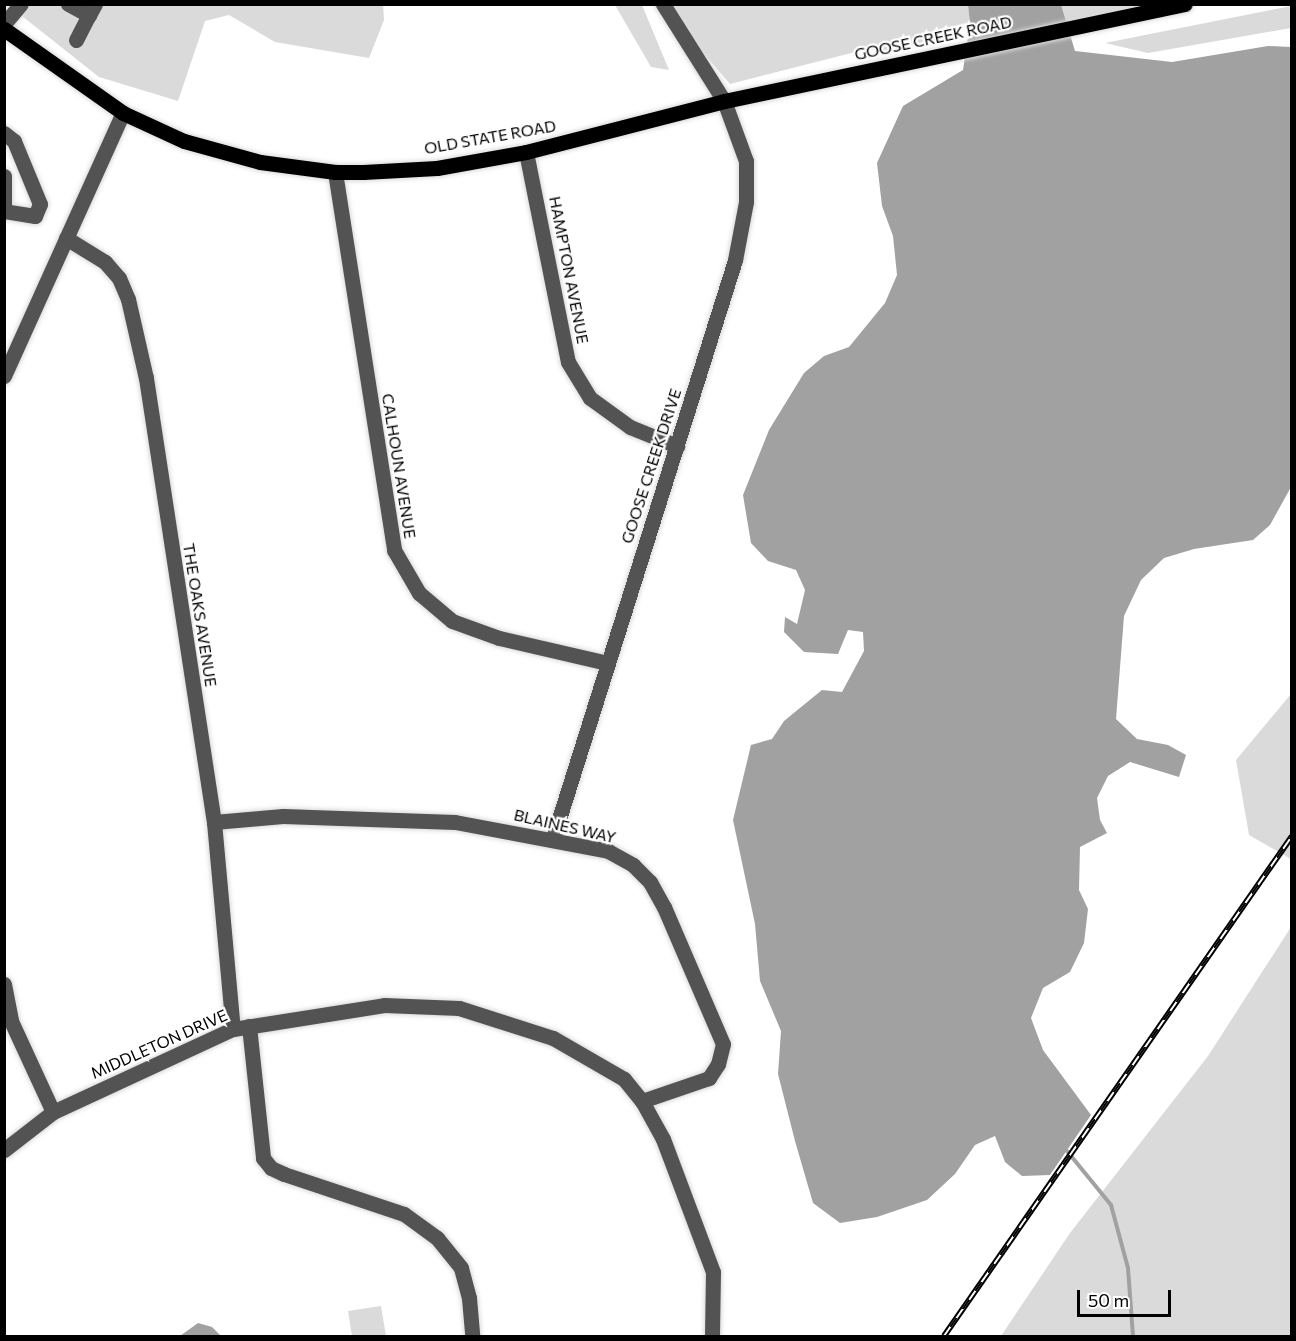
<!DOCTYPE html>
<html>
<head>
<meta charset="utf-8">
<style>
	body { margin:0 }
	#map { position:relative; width:1296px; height:1341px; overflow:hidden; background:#fff; font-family:Commissioner,sans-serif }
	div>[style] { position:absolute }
	.green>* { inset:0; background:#dadada }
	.water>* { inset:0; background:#a1a1a1 }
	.stream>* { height:4px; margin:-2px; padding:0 2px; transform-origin:2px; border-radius:2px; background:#a1a1a1 }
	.roads { filter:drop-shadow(0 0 2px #dbdbdb) drop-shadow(0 0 2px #dbdbdb) }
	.minor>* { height:15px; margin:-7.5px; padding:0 7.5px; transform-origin:7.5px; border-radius:7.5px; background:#535353 }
	.major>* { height:15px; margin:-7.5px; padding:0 7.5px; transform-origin:7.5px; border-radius:7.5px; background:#000 }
	.rail>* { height:6px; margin-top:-3px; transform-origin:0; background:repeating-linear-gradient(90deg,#fff 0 11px,#000 0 22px); box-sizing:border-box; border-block:2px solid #000 }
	span { translate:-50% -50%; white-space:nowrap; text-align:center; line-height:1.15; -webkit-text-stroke:4.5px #fff; paint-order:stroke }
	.street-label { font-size:16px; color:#000 }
	.frame { position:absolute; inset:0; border:6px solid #000; pointer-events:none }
	.scale { position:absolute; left:1077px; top:1290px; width:94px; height:27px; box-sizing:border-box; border:3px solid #000; border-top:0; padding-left:8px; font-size:18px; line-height:21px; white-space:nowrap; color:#000; -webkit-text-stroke:4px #fff; paint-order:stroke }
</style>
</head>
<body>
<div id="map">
	<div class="green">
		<i style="clip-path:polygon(383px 4px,384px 20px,369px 58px,275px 42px,229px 15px,205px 21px,178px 101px,99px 77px,8px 5px)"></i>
		<i style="clip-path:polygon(615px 5px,642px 5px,669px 70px,651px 67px)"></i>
		<i style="clip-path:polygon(670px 5px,968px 5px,970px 23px,1049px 5px,1182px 5px,1110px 18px,989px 30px,957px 25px,954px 35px,890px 51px,867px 49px,730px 84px,694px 42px)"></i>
		<i style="clip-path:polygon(1291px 6px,1291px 28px,1148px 53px,1105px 43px)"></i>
		<i style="clip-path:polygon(1291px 694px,1291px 859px,1249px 835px,1236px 760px)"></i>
		<i style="clip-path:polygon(1291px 927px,1291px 1336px,1001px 1336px,1070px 1233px,1208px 1056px)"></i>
		<i style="clip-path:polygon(381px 1306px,386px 1336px,352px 1336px,348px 1311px)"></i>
	</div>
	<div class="water">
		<i style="clip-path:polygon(968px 5px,1061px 5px,1075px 51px,1172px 62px,1268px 46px,1291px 47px,1291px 487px,1270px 525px,1253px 540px,1194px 549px,1164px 558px,1141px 580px,1124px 616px,1116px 719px,1137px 739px,1168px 745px,1186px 755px,1179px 777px,1130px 762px,1108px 776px,1097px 798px,1100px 820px,1107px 833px,1080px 847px,1079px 890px,1088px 909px,1084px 943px,1070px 972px,1043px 988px,1031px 1018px,1043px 1050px,1091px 1115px,1050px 1175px,1022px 1176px,1005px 1162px,995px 1136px,975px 1145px,955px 1174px,927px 1200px,877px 1217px,840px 1223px,813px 1203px,795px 1141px,778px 1074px,781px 1031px,760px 981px,755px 924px,733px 820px,751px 745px,772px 739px,784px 721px,822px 690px,842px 692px,864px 651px,863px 632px,848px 630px,838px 654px,804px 652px,784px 632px,785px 617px,797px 624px,805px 590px,796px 570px,768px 561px,751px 543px,743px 495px,769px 430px,804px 373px,824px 356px,849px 347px,885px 303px,897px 275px,893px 236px,882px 206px,877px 163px,903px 106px,963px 70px,970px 23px)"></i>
		<i style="clip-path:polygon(198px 1323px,212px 1327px,221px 1336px,180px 1336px)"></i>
	</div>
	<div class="stream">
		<i style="left:1067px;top:1151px;width:70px;rotate:50.8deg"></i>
		<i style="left:1111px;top:1205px;width:65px;rotate:74.9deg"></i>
		<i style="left:1128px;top:1268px;width:68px;rotate:85.8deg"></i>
	</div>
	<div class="roads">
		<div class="minor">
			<i style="left:68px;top:4px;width:24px;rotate:28deg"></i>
			<i style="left:89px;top:15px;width:13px;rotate:-61deg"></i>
			<i style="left:4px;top:24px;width:26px;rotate:-50deg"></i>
			<i style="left:76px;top:40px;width:28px;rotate:-63deg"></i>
			<i style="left:4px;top:133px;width:13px;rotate:39deg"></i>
			<i style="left:14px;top:141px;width:68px;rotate:67.6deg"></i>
			<i style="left:40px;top:204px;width:13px;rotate:113deg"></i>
			<i style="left:35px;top:216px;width:31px;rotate:-171deg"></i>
			<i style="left:526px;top:152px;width:214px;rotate:78.7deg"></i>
			<i style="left:568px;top:362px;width:42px;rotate:58.6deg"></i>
			<i style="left:590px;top:398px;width:49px;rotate:35.9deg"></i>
			<i style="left:630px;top:427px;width:51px;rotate:22deg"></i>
			<i style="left:335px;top:172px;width:383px;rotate:81.1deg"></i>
			<i style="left:394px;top:550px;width:50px;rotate:59.8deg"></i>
			<i style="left:419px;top:593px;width:43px;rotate:40.3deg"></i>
			<i style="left:452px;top:621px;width:50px;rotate:19.9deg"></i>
			<i style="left:499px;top:638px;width:111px;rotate:13deg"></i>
			<i style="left:4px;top:176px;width:29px;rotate:90deg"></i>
			<i style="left:66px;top:238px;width:46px;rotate:31.6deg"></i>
			<i style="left:105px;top:262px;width:21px;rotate:49deg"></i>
			<i style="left:119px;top:278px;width:23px;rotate:67deg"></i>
			<i style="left:128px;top:299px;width:81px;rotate:77.2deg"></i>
			<i style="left:146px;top:378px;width:449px;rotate:81.3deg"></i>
			<i style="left:214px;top:822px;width:208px;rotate:84.8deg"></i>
			<i style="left:4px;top:376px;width:289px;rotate:-65.7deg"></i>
			<i style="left:214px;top:822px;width:69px;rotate:-5deg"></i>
			<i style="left:283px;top:816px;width:172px;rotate:2deg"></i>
			<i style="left:455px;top:822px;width:156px;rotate:10.7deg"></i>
			<i style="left:608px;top:851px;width:29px;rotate:29deg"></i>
			<i style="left:633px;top:865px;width:24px;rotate:45deg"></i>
			<i style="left:650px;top:882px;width:29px;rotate:61deg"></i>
			<i style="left:664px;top:907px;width:149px;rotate:66.7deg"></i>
			<i style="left:723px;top:1044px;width:21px;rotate:104deg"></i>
			<i style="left:718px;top:1064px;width:17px;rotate:123deg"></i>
			<i style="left:709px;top:1078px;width:71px;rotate:161.1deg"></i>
			<i style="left:553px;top:838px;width:606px;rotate:-72.52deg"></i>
			<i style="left:735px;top:260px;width:59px;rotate:-79.3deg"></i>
			<i style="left:746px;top:202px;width:41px;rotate:-90deg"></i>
			<i style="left:746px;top:161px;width:64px;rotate:-110.1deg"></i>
			<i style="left:724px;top:101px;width:115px;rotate:-122.2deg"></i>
			<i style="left:4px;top:984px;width:38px;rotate:79deg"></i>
			<i style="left:11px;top:1021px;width:100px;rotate:65.2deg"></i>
			<i style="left:249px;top:1026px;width:133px;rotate:83.9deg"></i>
			<i style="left:263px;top:1158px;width:13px;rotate:51deg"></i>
			<i style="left:271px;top:1168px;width:14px;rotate:25deg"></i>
			<i style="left:284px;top:1174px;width:126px;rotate:18.4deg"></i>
			<i style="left:404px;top:1214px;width:41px;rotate:36deg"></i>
			<i style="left:437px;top:1238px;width:38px;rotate:51deg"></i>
			<i style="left:461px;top:1268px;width:31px;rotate:75deg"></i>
			<i style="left:469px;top:1298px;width:38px;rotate:85deg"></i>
			<i style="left:4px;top:1150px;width:62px;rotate:-37.8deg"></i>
			<i style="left:53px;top:1112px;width:198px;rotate:-24.8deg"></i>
			<i style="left:233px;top:1029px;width:153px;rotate:-9deg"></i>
			<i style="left:384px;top:1005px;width:75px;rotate:2.3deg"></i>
			<i style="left:459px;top:1008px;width:99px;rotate:17.7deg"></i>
			<i style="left:553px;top:1038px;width:82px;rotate:30deg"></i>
			<i style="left:624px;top:1079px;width:28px;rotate:51deg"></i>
			<i style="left:642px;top:1101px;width:43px;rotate:61.1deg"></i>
			<i style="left:663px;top:1139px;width:142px;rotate:69.4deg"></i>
			<i style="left:713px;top:1272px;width:64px;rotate:90.9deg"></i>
		</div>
		<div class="major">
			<i style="left:4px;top:29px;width:146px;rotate:35.2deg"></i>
			<i style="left:123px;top:113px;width:67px;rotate:24.7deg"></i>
			<i style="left:184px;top:141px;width:79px;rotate:15.4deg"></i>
			<i style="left:260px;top:162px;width:76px;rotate:7.6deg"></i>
			<i style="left:335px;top:172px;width:28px"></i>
			<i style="left:363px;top:172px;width:74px;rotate:-3.1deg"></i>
			<i style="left:437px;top:168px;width:90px;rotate:-10.2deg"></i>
			<i style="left:526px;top:152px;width:204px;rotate:-14.4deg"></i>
			<i style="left:724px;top:101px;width:471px;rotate:-11.9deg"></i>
		</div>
	</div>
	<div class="rail">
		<i style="left:944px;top:1336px;width:609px;rotate:-55.16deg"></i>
	</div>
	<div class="street-label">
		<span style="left:933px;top:38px;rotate:-12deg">GOOSE CREEK ROAD</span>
		<span style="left:490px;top:137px;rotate:-10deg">OLD STATE ROAD</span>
		<span style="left:569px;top:270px;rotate:79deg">HAMPTON AVENUE</span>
		<span style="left:399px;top:466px;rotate:81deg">CALHOUN AVENUE</span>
		<span style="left:651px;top:466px;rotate:-72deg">GOOSE CREEK DRIVE</span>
		<span style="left:200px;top:615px;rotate:81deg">THE OAKS AVENUE</span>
		<span style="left:565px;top:826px;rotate:13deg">BLAINES WAY</span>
		<span style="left:159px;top:1044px;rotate:-24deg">MIDDLETON DRIVE</span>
	</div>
	<div class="frame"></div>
	<div class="scale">50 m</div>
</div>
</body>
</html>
